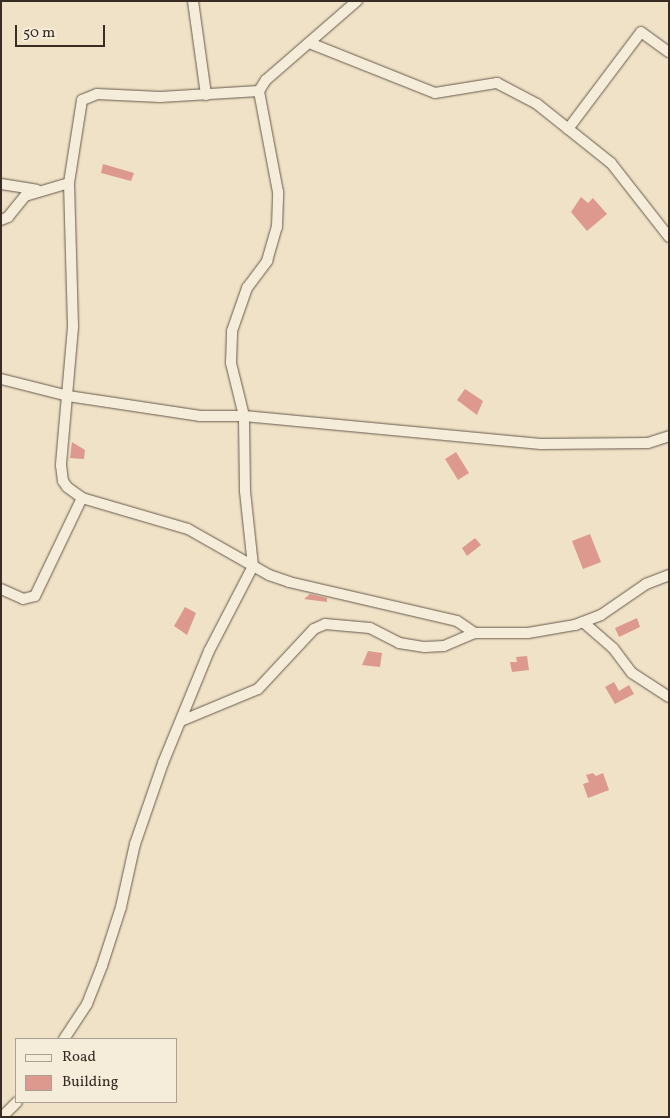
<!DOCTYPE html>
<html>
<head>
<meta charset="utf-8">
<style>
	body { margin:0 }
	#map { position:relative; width:670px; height:1118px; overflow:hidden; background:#f0e2c6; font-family:Vollkorn,serif }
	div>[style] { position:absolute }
	.building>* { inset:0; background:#dd998d }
	.roads { filter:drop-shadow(0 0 1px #675a4d) drop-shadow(0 0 1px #675a4d) }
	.minor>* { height:10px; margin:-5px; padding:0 5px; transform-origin:5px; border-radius:5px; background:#f5ecda }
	span { translate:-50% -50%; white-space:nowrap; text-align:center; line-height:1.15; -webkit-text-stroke:4px #f5ecda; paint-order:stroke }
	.frame { position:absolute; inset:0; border:2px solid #392c25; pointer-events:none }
	.legend { position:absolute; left:15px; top:1038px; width:162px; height:65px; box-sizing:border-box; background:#f5ecda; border:1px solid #aa9f92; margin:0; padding:6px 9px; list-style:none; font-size:15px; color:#392c25 }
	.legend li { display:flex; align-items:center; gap:10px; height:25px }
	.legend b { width:25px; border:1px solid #aa9f92 }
	.scale { position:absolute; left:15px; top:25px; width:90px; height:22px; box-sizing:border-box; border:2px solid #392c25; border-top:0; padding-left:6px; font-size:15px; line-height:18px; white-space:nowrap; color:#392c25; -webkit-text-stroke:4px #f5ecda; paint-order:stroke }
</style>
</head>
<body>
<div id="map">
	<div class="building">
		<i style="clip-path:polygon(103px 164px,134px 173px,131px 181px,101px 173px)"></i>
		<i style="clip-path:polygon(581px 197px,588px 203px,593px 198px,607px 214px,587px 231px,571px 212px)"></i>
		<i style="clip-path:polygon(465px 389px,483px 401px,477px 415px,457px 400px)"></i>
		<i style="clip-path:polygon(72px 442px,85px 450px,84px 459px,70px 458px)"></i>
		<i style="clip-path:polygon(456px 452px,469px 473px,458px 480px,445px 459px)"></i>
		<i style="clip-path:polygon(590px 534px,601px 562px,583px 569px,572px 541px)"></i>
		<i style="clip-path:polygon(475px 538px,481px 545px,467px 556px,462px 548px)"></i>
		<i style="clip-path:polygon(310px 594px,327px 598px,327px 602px,304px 599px)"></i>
		<i style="clip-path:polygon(185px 607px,196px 613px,187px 635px,174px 626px)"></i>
		<i style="clip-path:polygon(637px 618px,640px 627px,619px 637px,615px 628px)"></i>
		<i style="clip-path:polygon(368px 651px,382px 653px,380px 667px,362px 665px)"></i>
		<i style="clip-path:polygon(527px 656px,529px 670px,512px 672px,510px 662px,517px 662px,516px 657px)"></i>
		<i style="clip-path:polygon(614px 682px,619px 691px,629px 685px,634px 694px,615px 704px,605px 687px)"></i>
		<i style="clip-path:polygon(593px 773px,596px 776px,603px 773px,609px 790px,588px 798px,583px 784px,589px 782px,586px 775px)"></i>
	</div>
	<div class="roads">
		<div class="minor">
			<i style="left:193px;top:1px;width:95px;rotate:82.1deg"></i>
			<i style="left:312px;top:44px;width:132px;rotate:21.7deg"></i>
			<i style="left:435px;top:93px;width:63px;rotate:-9.2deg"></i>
			<i style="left:497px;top:83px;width:45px;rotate:27.7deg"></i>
			<i style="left:537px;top:104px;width:95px;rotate:38.6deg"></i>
			<i style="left:611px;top:163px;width:94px;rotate:51.9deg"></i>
			<i style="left:259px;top:91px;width:99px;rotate:176.5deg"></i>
			<i style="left:160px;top:97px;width:63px;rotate:-177.3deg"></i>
			<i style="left:97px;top:94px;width:16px;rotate:158deg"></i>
			<i style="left:82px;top:100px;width:84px;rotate:98.9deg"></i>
			<i style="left:69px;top:183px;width:144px;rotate:88.4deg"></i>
			<i style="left:73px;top:327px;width:139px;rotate:95deg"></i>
			<i style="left:61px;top:465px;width:16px;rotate:83deg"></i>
			<i style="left:63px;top:481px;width:7px;rotate:56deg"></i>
			<i style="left:67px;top:487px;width:19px;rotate:36deg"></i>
			<i style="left:82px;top:498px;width:110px;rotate:16.3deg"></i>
			<i style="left:188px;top:529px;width:93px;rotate:29.6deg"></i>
			<i style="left:269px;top:575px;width:21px;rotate:19deg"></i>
			<i style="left:289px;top:582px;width:172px;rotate:13.1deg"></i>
			<i style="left:457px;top:621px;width:22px;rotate:34deg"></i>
			<i style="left:475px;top:633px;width:53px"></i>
			<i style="left:528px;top:633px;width:48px;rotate:-9.7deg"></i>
			<i style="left:575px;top:625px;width:28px;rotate:-21deg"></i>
			<i style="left:601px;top:615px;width:55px;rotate:-34.6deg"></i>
			<i style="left:646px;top:584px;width:25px;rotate:-21deg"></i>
			<i style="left:568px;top:129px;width:121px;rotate:-53deg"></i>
			<i style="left:641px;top:32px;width:34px;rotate:36deg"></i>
			<i style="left:1px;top:184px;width:36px;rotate:9deg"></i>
			<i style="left:1px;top:220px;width:8px;rotate:-23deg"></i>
			<i style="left:8px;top:217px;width:27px;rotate:-51deg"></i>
			<i style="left:25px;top:196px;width:46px;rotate:-16.5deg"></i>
			<i style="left:1px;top:379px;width:69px;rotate:14.2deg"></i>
			<i style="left:68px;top:396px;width:134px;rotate:8.6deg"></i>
			<i style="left:200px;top:416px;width:44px"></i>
			<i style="left:244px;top:416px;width:298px;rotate:5.4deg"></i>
			<i style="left:541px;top:444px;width:107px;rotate:-0.5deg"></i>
			<i style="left:648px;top:443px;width:22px;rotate:-18deg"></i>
			<i style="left:1px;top:589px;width:24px;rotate:24deg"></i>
			<i style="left:23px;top:599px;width:12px;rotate:-14deg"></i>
			<i style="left:35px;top:596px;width:109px;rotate:-64.4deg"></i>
			<i style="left:583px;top:622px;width:40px;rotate:41deg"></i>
			<i style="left:613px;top:648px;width:31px;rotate:53deg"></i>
			<i style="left:632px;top:673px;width:44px;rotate:33deg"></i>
			<i style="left:181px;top:721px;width:83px;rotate:-22.6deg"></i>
			<i style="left:258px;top:689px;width:82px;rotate:-47deg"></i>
			<i style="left:314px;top:629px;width:12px;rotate:-24deg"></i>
			<i style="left:325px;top:624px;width:45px;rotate:5.1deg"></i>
			<i style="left:370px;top:628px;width:33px;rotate:27deg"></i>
			<i style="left:399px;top:643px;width:26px;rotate:9deg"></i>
			<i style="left:425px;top:647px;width:19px;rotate:-3deg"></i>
			<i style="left:444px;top:646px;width:34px;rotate:-23deg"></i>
			<i style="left:64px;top:1039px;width:42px;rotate:-56.7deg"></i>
			<i style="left:87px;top:1004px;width:41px;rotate:-68.5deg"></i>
			<i style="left:102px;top:966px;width:62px;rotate:-72.1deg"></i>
			<i style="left:121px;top:907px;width:65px;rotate:-77.5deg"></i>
			<i style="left:135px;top:844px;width:86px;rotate:-70.9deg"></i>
			<i style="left:163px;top:763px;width:121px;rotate:-67.7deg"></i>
			<i style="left:209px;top:651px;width:96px;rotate:-62.6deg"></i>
			<i style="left:253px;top:566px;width:75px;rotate:-96.1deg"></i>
			<i style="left:245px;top:491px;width:75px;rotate:-90.8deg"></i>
			<i style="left:244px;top:416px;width:55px;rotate:-103.8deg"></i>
			<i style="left:231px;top:363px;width:32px;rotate:-88deg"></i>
			<i style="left:232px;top:331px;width:46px;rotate:-70.8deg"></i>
			<i style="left:247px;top:288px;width:34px;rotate:-53deg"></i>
			<i style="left:267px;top:261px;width:35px;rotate:-74deg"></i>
			<i style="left:277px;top:227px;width:35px;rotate:-88deg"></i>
			<i style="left:278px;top:192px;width:103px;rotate:-100.7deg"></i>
			<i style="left:259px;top:91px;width:13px;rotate:-58deg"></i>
			<i style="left:266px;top:80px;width:121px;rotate:-41deg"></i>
			<i style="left:2px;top:1117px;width:21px;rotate:-45deg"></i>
		</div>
	</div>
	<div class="frame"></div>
	<ul class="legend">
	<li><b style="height:6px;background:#f5ecda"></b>Road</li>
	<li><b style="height:14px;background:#dd998d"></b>Building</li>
	</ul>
	<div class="scale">50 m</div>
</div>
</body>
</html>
